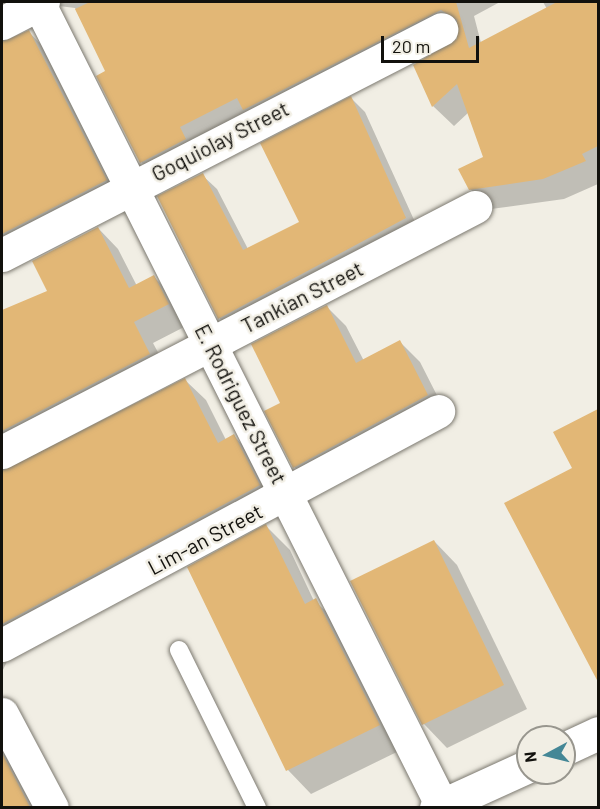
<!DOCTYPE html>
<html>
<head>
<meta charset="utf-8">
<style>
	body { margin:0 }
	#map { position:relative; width:600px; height:809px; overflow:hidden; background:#f1eee4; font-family:Barlow,sans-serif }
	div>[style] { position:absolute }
	.shadow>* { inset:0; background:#0003 }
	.building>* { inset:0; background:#e2b776 }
	.roads { filter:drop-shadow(0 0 2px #7c7970) drop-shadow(0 0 2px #7c7970) }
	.lane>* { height:18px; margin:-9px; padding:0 9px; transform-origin:9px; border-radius:9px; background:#fff }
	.street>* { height:33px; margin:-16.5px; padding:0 16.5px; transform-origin:16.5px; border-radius:16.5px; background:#fff }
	span { translate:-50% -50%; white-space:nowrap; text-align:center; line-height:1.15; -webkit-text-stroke:5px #f1eee4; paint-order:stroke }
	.street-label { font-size:21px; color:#12110d }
	.frame { position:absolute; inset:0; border:3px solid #12110d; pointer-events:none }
	.north { position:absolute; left:516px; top:725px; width:60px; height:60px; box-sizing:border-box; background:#f1eee4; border:2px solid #98968e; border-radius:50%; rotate:263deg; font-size:16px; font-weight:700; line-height:24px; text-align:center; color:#12110d }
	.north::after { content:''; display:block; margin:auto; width:21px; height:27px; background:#448796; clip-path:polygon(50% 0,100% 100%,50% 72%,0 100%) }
	.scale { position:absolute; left:381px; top:36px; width:98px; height:27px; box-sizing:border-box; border:3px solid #12110d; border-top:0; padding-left:8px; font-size:18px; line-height:21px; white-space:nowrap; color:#12110d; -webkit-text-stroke:4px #f1eee4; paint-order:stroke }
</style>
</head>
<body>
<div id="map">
	<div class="shadow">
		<i style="clip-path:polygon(2px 2px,500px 2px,474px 16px,481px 43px,547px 9px,543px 2px,598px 2px,598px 184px,564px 199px,491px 209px,470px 189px,485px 158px,469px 112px,454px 126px,433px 106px,415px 65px,458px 41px,460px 33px,453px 32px,162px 183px,141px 162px,107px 71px,75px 8px,51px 5px,7px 33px,6px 42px,29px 32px,49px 53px,126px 201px,14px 259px,2px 273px)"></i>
		<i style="clip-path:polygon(351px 98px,365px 112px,420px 233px,234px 332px,219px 318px,202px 175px,217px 189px,248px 249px,301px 222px)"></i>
		<i style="clip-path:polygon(98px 228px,118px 249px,137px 286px,154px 277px,174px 297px,188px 325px,153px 343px,170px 375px,6px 463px,6px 470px,185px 380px,206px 400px,226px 440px,234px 436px,254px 457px,279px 506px,13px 649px,2px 672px,2px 316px,49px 292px)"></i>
		<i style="clip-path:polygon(327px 307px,346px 326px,364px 361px,400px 342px,420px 362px,447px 415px,314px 486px,294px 467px,282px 403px)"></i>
		<i style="clip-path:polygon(598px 411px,598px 669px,588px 659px,574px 469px,555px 433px)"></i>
		<i style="clip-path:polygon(266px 526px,290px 550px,314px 601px,340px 623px,403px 749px,311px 794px,288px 770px,189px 568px)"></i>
		<i style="clip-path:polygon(434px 541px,457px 565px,527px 709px,447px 748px,424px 724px,352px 582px)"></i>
		<i style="clip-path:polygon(2px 750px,10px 758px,36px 808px,2px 808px)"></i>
	</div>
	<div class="building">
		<i style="clip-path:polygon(90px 2px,456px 2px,469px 48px,557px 2px,598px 2px,598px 146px,582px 154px,586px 161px,543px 179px,469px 190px,458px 169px,483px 157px,457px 84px,432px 107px,413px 65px,457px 39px,457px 20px,441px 10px,243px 110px,237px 98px,180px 127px,186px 139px,140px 163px,96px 76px,105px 71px,75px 9px)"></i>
		<i style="clip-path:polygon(29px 30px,107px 180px,2px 234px,2px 42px)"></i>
		<i style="clip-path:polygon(351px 96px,406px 218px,218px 319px,157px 196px,203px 173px,243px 250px,299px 222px,260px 143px)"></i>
		<i style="clip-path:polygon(98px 227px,129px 288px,154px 275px,169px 304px,134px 322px,150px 354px,2px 431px,2px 310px,47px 291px,32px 261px)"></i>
		<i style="clip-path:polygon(327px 305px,356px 363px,400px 340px,428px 395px,293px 468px,264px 411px,280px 403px,251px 344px)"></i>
		<i style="clip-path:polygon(185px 378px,218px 443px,234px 434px,260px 485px,2px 624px,2px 471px)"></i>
		<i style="clip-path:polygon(598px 409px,598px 682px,504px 503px,572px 468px,553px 432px)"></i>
		<i style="clip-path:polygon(266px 524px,305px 604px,316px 598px,380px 725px,286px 771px,187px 567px)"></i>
		<i style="clip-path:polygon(434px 540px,504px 685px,422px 725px,350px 581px)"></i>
		<i style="clip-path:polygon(2px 753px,30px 807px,2px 807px)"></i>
	</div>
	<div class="roads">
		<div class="lane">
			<i style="left:179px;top:650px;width:176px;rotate:63.7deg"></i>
		</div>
		<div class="street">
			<i style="left:38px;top:2px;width:902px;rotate:63.32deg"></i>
			<i style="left:2px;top:23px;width:46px;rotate:-27.1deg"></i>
			<i style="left:2px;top:255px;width:494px;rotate:-27.2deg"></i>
			<i style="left:2px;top:452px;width:533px;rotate:-27.38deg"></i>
			<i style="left:2px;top:645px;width:495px;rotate:-28.2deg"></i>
			<i style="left:2px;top:714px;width:106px;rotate:62deg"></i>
			<i style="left:564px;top:749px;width:38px;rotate:-25deg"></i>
			<i style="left:436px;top:808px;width:101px;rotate:-24.5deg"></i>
		</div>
	</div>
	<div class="street-label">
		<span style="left:220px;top:141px;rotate:-27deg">Goquiolay Street</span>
		<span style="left:302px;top:297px;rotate:-27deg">Tankian Street</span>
		<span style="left:241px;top:404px;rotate:63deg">E. Rodriguez Street</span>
		<span style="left:205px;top:539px;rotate:-28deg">Lim-an Street</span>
	</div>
	<div class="frame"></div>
	<div class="north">N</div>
	<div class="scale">20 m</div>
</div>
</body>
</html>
